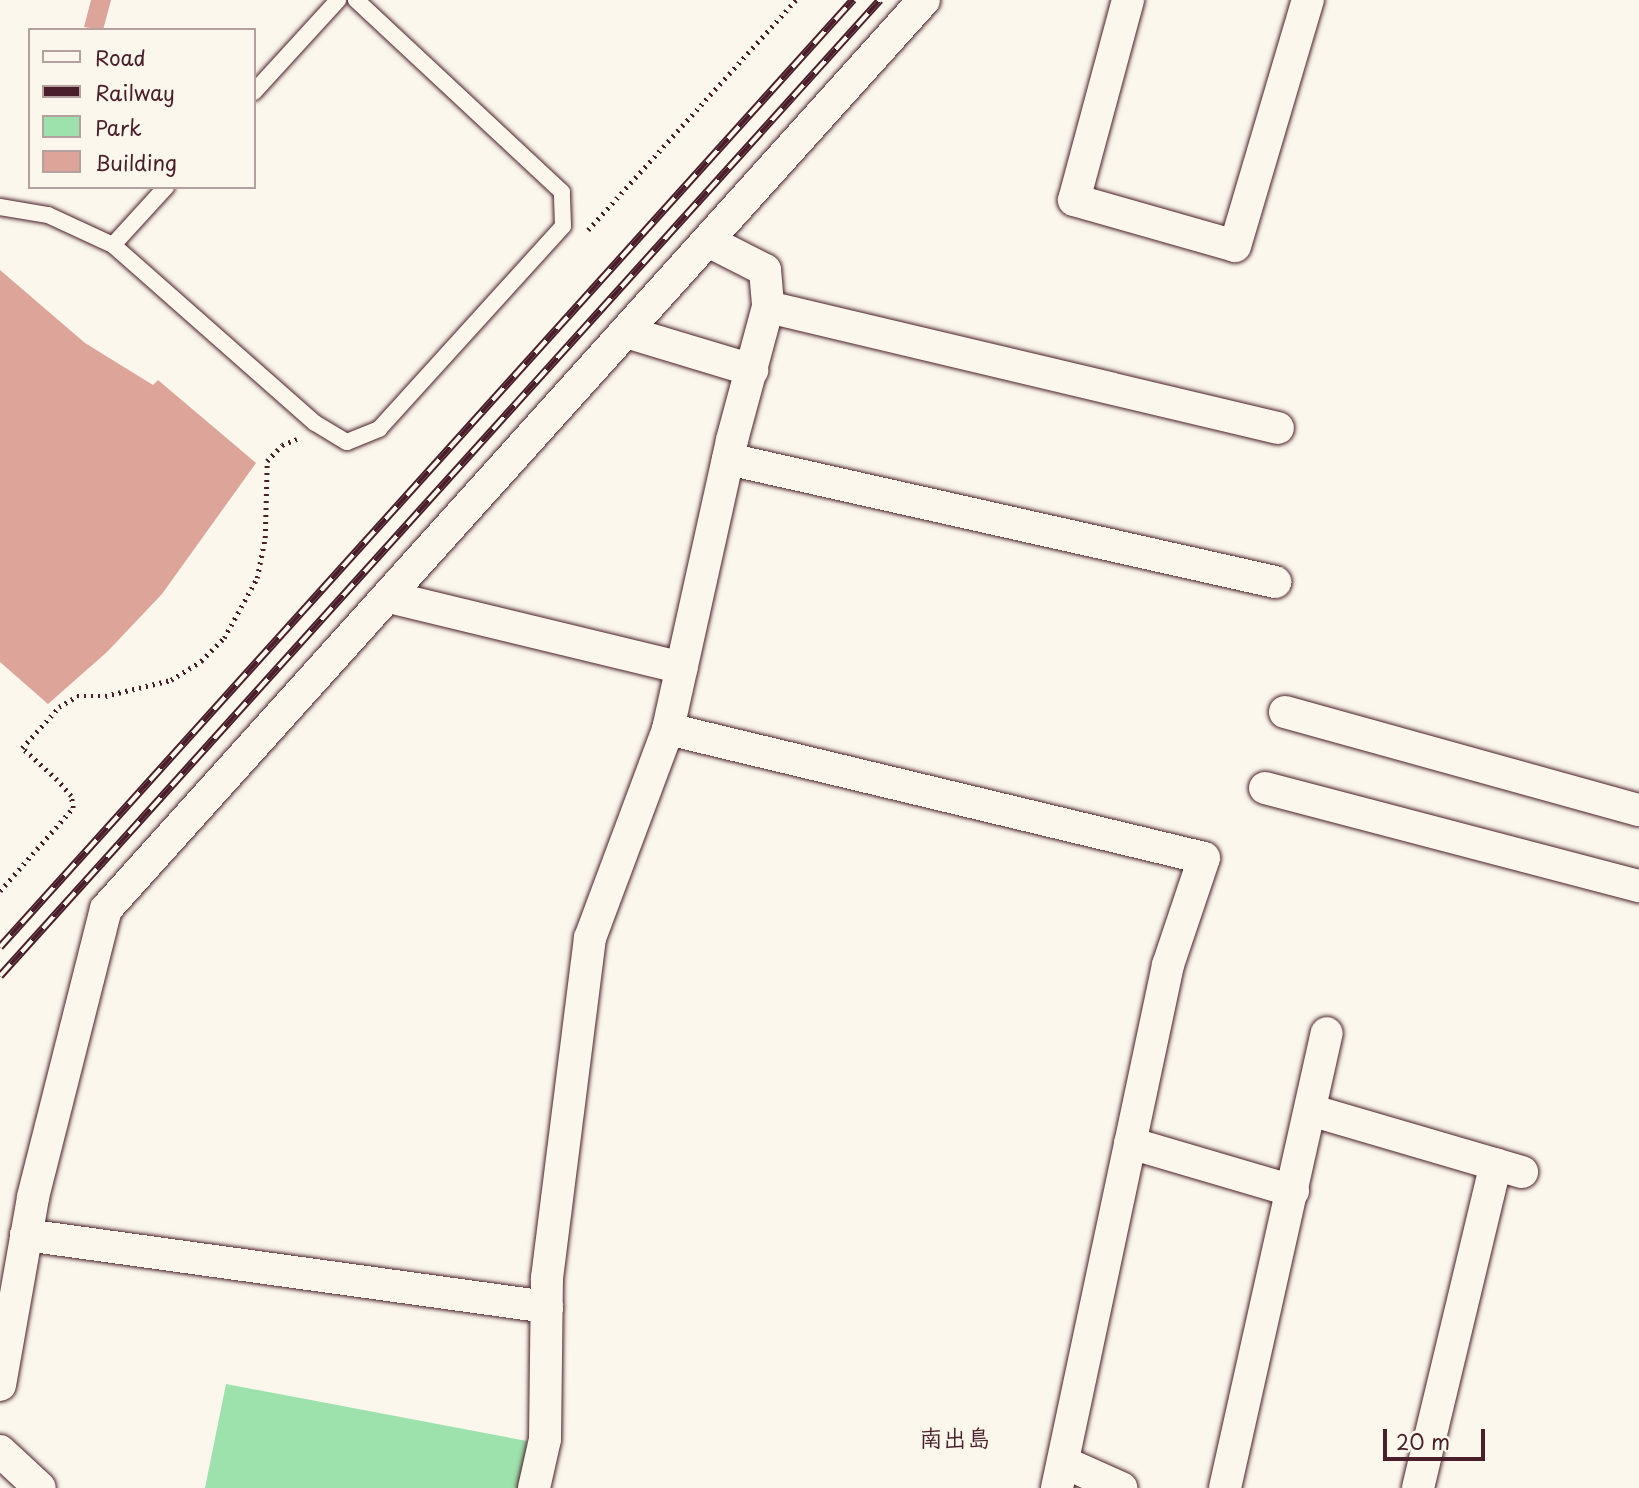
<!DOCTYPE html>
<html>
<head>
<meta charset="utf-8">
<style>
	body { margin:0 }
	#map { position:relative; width:1639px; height:1488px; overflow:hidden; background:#fbf7ec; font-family:"Playpen Sans","Klee One",sans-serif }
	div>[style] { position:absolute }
	.green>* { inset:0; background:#9de1ac }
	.building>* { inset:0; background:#dda49a }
	.path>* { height:4.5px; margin-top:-2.25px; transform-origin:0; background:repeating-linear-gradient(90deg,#4a1f2b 0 2px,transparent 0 7px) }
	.roads { filter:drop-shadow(0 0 2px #4a1f2b) drop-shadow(0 0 2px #4a1f2b) }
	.lane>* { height:16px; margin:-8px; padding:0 8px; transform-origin:8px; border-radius:8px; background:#fbf7ec }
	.street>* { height:32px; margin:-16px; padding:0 16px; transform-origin:16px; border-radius:16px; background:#fbf7ec }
	.rail>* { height:8px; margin-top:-4px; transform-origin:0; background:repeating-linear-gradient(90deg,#fbf7ec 0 16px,#4a1f2b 0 32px); box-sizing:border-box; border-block:2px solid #4a1f2b }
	span { translate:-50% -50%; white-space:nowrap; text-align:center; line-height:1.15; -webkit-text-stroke:5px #fbf7ec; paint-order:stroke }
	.quarter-label { font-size:24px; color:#4a1f2b; font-weight:700 }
	.legend { position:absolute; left:28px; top:28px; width:228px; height:161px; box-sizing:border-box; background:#fbf7ec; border:2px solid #b4a19f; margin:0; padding:9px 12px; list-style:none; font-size:21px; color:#4a1f2b }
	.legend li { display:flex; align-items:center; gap:14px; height:35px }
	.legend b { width:35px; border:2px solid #b4a19f }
	.scale { position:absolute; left:1383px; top:1429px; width:102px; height:32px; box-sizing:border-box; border:4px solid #4a1f2b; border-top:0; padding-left:9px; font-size:21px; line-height:24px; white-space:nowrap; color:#4a1f2b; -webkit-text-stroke:5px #fbf7ec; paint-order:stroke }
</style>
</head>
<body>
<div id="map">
	<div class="green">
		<i style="clip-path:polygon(226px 1384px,527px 1441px,523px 1488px,205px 1488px)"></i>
	</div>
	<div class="building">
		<i style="clip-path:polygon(91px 0,111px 0,103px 30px,84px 27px)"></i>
		<i style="clip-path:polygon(0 270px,85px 343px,153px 385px,158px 380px,256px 463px,162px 594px,107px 652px,48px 704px,0 662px)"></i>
	</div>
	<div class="path">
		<i style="left:588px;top:230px;width:310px;rotate:-47.9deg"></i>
		<i style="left:0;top:891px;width:111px;rotate:-48.7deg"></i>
		<i style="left:73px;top:808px;width:12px;rotate:-99deg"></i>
		<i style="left:71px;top:796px;width:21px;rotate:-131deg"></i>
		<i style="left:57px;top:780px;width:47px;rotate:-137.6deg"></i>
		<i style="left:22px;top:748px;width:55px;rotate:-47.9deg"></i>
		<i style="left:59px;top:707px;width:21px;rotate:-31deg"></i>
		<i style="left:77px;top:696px;width:28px"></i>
		<i style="left:105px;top:696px;width:68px;rotate:-13.6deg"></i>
		<i style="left:171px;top:680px;width:36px;rotate:-32deg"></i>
		<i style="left:201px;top:661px;width:33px;rotate:-45deg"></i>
		<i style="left:224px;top:638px;width:68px;rotate:-61.2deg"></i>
		<i style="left:257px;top:578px;width:41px;rotate:-78.7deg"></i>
		<i style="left:265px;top:538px;width:77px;rotate:-88.5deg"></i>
		<i style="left:267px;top:461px;width:22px;rotate:-47deg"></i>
		<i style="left:282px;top:445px;width:16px;rotate:-22deg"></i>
	</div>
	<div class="roads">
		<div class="lane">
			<i style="left:254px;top:92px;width:125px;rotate:-47.6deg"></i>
			<i style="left:0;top:207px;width:49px;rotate:9.5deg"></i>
			<i style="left:48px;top:215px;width:72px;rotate:24.8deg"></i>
			<i style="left:113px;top:245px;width:269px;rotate:41.4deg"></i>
			<i style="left:315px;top:423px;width:37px;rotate:31deg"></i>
			<i style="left:347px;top:442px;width:35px;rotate:-22deg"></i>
			<i style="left:379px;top:429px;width:274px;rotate:-47.8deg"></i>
			<i style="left:563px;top:226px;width:34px;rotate:-92deg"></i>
			<i style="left:562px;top:192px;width:282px;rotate:-137deg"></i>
			<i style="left:113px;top:245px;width:79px;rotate:-47.6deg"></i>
		</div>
		<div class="street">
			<i style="left:1128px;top:0;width:207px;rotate:105.1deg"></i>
			<i style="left:1074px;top:200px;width:167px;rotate:15.9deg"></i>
			<i style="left:1235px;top:246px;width:257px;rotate:-73.5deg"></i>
			<i style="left:708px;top:241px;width:64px;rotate:27deg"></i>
			<i style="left:765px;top:270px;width:37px;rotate:85deg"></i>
			<i style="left:768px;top:307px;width:524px;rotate:13.35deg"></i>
			<i style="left:626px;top:332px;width:132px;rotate:16.8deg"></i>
			<i style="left:728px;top:459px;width:561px;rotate:12.67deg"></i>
			<i style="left:389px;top:597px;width:301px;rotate:13.6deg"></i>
			<i style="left:1285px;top:712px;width:367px;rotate:15.5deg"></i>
			<i style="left:668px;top:729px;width:551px;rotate:13.53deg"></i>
			<i style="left:1204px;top:858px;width:113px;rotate:108.6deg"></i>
			<i style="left:1168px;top:965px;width:535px;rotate:101.98deg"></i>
			<i style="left:1265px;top:788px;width:387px;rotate:14.7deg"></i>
			<i style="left:1310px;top:1110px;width:221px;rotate:16.3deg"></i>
			<i style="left:1130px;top:1143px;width:170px;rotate:16.4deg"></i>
			<i style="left:26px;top:1235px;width:526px;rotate:7.87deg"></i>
			<i style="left:0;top:1385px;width:191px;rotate:-80deg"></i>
			<i style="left:33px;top:1197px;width:297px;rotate:-75.8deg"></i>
			<i style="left:106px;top:909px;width:1223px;rotate:-48.02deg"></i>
			<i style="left:0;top:1451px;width:54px;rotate:42.8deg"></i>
			<i style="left:1063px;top:1462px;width:64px;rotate:24.1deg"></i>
			<i style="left:534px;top:1488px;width:50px;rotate:-77.3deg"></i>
			<i style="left:545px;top:1439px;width:161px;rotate:-89.3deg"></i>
			<i style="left:547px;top:1278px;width:343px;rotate:-82.8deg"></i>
			<i style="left:590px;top:938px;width:223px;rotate:-69.5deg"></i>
			<i style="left:668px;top:729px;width:296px;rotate:-77.5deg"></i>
			<i style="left:732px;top:440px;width:138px;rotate:-74.9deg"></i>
			<i style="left:1225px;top:1488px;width:466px;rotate:-77.4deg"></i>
			<i style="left:1418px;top:1488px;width:333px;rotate:-76.5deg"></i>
		</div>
	</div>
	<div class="rail">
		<i style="left:0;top:947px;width:1275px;rotate:-47.99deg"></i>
		<i style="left:0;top:976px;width:1314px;rotate:-47.96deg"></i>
	</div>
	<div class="quarter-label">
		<span style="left:955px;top:1438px">南出島</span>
	</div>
	<ul class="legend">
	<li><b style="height:9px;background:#fbf7ec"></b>Road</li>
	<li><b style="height:9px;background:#4a1f2b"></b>Railway</li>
	<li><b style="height:19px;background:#9de1ac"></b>Park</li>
	<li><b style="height:19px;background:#dda49a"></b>Building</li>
	</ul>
	<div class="scale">20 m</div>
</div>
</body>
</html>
